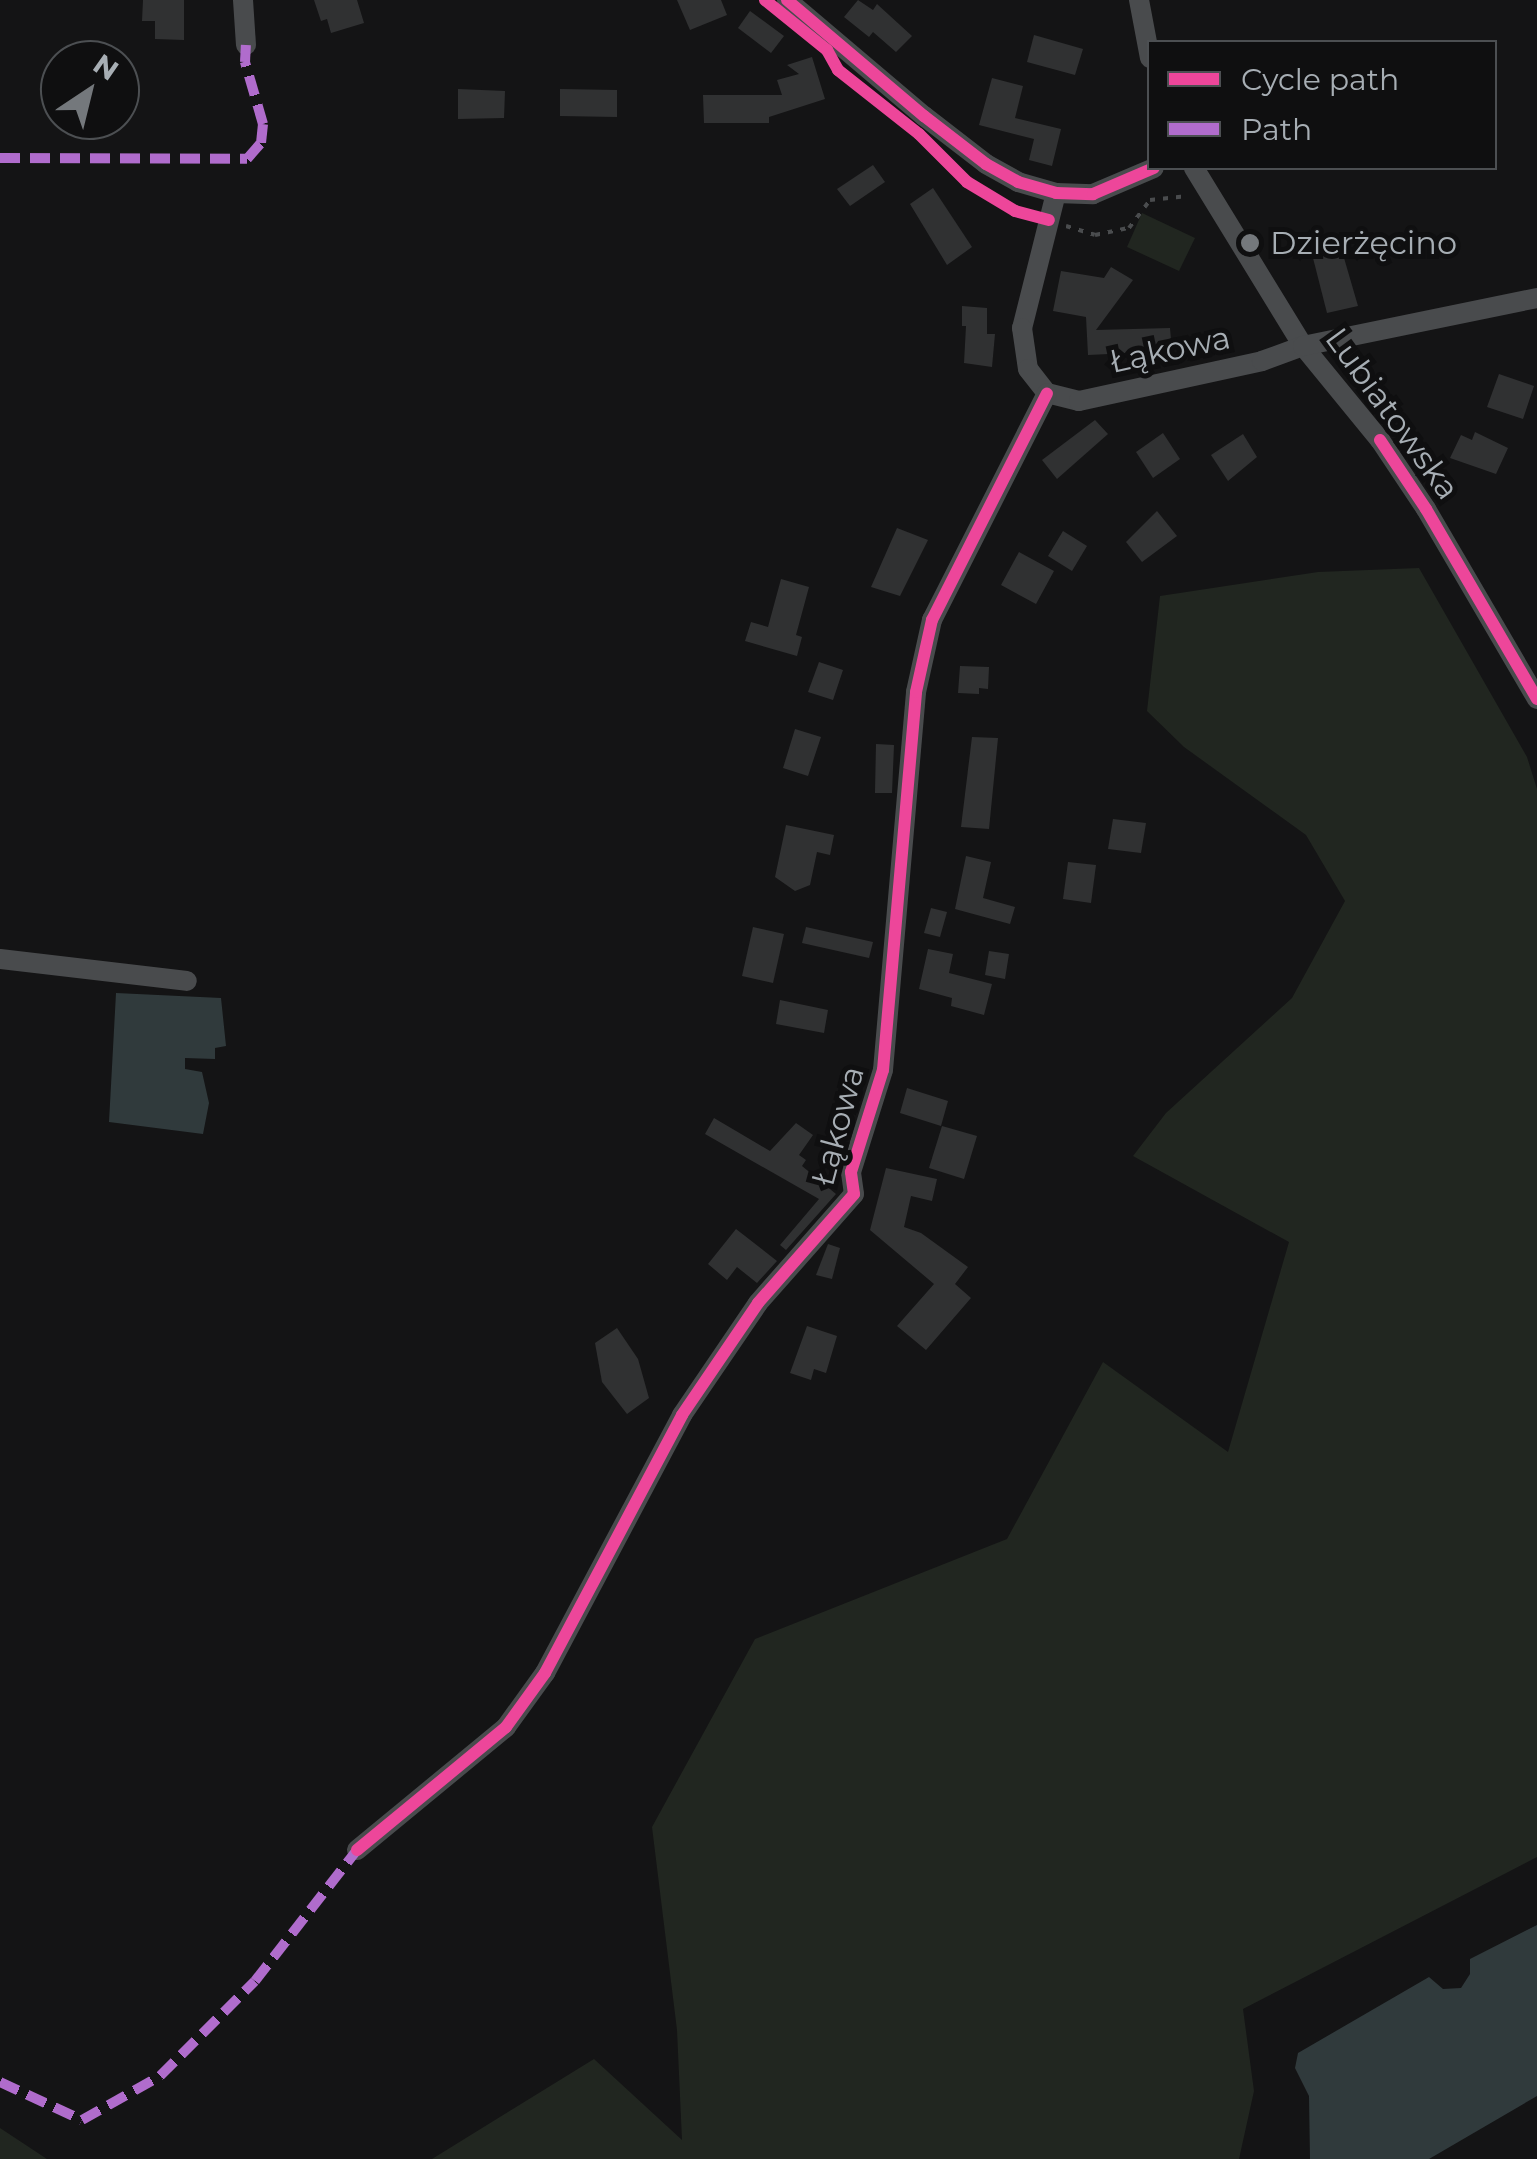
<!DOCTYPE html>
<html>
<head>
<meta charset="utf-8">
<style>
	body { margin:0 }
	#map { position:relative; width:1537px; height:2159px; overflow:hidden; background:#141415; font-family:Montserrat,sans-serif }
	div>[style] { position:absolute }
	.green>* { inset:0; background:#212620 }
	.water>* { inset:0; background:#303a3c }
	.building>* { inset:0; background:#303132 }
	.path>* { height:4px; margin-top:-2px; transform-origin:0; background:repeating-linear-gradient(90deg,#4a4c4e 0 5px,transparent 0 13px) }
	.minor>* { height:20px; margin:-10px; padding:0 10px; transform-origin:10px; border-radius:10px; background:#494b4d }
	.quiet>* { height:10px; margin-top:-5px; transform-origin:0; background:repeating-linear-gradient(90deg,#b06ccc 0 20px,transparent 0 30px) }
	.cycleway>* { height:12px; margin:-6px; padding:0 6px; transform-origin:6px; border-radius:6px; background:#ed469a }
	.dots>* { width:28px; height:28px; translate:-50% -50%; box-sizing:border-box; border:5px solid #0f0f10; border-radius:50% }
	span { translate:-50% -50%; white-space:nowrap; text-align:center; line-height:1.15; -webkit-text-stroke:10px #0f0f10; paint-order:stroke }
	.poi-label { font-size:32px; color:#a7aeb4 }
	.left { translate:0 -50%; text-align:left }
	.street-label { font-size:32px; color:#a7aeb4 }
	.legend { position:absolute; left:1147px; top:40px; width:350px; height:130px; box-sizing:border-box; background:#0f0f10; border:2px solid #4c4f52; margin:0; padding:12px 18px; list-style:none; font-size:30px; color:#a7aeb4 }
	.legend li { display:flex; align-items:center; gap:20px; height:50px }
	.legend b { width:50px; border:2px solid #4c4f52 }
	.north { position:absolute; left:40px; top:40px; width:100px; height:100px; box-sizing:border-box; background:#0f0f10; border:2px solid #4c4f52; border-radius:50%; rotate:35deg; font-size:28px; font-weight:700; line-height:40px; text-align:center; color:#a7aeb4 }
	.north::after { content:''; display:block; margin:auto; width:35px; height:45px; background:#74787c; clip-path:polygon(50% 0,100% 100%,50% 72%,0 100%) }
</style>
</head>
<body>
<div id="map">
	<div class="green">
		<i style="clip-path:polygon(1142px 213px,1195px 238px,1179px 271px,1127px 247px)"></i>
		<i style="clip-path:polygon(1419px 568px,1527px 757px,1537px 789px,1537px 1857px,1243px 2009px,1254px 2091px,1239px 2159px,432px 2159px,594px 2059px,682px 2140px,677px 2030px,652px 1827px,755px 1639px,1007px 1539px,1103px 1362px,1228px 1452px,1289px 1242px,1133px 1156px,1166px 1113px,1292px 998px,1345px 901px,1306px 835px,1184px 747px,1147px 711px,1160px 596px,1318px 572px)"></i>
		<i style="clip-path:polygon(0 2127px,0 2128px,47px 2159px,0 2159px)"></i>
	</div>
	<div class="water">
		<i style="clip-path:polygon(116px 993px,221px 998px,226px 1046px,215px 1048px,215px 1059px,185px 1058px,185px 1069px,202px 1072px,209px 1103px,203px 1134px,109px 1122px)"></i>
		<i style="clip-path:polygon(1537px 1925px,1537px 2096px,1429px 2159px,1310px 2159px,1309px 2096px,1295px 2068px,1298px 2053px,1429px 1977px,1443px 1989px,1461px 1988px,1470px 1974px,1470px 1959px)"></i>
	</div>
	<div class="building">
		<i style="clip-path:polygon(143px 0,184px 0,184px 40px,155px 39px,155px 21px,142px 21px)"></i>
		<i style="clip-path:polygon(314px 0,357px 0,364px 23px,331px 33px,327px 19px,321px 21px)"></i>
		<i style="clip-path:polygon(677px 0,721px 0,727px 15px,690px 30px)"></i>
		<i style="clip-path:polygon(858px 0,873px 10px,877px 4px,912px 36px,896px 52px,873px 32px,869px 37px,844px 17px)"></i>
		<i style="clip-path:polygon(750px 11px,784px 36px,771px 53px,738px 28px)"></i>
		<i style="clip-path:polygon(1034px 35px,1083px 49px,1075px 75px,1027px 62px)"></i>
		<i style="clip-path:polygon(812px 57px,825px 99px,769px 117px,769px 123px,704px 123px,703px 95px,782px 95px,777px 80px,799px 74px,787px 65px)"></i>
		<i style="clip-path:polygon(992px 78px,1023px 86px,1015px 118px,1061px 129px,1052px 166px,1029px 160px,1034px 139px,979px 125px)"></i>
		<i style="clip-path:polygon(458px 89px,505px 91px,504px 118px,458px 119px)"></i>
		<i style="clip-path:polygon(560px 89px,617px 90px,617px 117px,560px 116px)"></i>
		<i style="clip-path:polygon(873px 165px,885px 182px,850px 206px,837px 189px)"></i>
		<i style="clip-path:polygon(933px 188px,972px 247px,947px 265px,910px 204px)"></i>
		<i style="clip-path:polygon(1342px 251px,1358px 306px,1327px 313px,1313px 258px)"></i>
		<i style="clip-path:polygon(1111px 267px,1133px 280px,1096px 330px,1170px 328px,1172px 351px,1088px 355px,1086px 317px,1053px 311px,1061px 271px,1104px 278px)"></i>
		<i style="clip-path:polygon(962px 306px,987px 308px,987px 334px,995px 334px,992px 367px,964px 363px,966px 326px,962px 326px)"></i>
		<i style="clip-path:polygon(1499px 374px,1534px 386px,1523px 419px,1487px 407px)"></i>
		<i style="clip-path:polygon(1095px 420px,1108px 434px,1057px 479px,1042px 460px)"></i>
		<i style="clip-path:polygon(1475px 432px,1508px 448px,1496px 474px,1450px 458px,1461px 435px,1472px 440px)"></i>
		<i style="clip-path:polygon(1163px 433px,1180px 459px,1153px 478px,1136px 452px)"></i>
		<i style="clip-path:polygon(1243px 434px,1257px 457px,1228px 481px,1211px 455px)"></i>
		<i style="clip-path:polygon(1157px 511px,1177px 536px,1142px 562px,1126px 542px)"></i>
		<i style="clip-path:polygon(897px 528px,928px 540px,900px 596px,871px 587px)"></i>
		<i style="clip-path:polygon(1063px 531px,1087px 546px,1072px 571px,1048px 556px)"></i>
		<i style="clip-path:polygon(1019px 552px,1054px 571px,1036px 604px,1001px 585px)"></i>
		<i style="clip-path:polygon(781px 579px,809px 587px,796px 635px,802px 637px,797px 656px,745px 641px,751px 622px,768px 627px)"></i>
		<i style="clip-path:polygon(819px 662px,843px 670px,833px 700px,808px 692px)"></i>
		<i style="clip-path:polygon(960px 666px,989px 667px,988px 689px,979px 688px,979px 694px,958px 693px)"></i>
		<i style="clip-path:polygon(795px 729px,821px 737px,808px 776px,783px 768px)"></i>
		<i style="clip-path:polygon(972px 737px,998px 738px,989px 829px,961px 827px)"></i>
		<i style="clip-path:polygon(876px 744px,894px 745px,892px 793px,875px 793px)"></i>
		<i style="clip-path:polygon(1113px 819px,1146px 823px,1141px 853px,1108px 849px)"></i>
		<i style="clip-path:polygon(786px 825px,834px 835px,830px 855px,817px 852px,810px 885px,795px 891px,775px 877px)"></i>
		<i style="clip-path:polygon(966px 856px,991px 862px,983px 898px,1015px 907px,1010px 924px,955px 909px)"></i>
		<i style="clip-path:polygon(1068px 862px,1096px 865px,1091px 903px,1063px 899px)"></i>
		<i style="clip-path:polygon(931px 908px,947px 912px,940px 937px,924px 933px)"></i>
		<i style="clip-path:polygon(753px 927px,784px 934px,773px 983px,742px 976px)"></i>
		<i style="clip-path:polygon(806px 927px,873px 942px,869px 958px,802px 943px)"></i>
		<i style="clip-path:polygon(928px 949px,953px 954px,949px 973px,992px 984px,984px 1015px,951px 1006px,952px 998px,919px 989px)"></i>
		<i style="clip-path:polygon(989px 951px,1009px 954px,1005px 979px,985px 975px)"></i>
		<i style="clip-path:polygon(780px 1000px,828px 1010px,824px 1033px,776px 1024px)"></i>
		<i style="clip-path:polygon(907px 1088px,948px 1101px,941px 1126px,900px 1113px)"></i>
		<i style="clip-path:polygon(714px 1118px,770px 1151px,796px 1123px,813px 1135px,799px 1155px,806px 1160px,802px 1166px,836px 1194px,786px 1250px,780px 1245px,819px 1199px,705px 1134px)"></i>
		<i style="clip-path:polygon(942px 1126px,977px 1136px,964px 1179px,929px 1168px)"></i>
		<i style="clip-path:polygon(886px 1168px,937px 1179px,932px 1201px,911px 1196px,904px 1227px,921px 1233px,968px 1267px,955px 1284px,971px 1298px,926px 1350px,897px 1326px,934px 1284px,870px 1230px)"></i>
		<i style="clip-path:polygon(736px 1229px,777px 1261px,757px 1283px,737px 1267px,727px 1280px,708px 1264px)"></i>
		<i style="clip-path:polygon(828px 1244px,840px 1248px,832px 1279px,816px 1275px)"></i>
		<i style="clip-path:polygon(807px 1326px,837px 1336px,826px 1373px,814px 1369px,811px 1380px,790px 1373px)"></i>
		<i style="clip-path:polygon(617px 1328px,638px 1359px,649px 1398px,627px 1414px,602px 1382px,595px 1343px)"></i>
	</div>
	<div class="path">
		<i style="left:1066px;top:226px;width:30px;rotate:17deg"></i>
		<i style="left:1095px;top:235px;width:35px;rotate:-12deg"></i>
		<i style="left:1129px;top:228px;width:35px;rotate:-53deg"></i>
		<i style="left:1150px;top:200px;width:38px;rotate:-6deg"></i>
	</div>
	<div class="minor">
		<i style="left:243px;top:0;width:45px;rotate:86.2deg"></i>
		<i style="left:787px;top:0;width:180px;rotate:40.3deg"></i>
		<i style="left:924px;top:116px;width:78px;rotate:37.7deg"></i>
		<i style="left:986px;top:164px;width:37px;rotate:29deg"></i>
		<i style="left:1018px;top:182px;width:40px;rotate:16deg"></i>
		<i style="left:1056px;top:193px;width:37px;rotate:2deg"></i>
		<i style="left:1093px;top:194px;width:66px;rotate:-23.1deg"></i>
		<i style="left:1139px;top:0;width:59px;rotate:79.3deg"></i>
		<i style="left:1194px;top:168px;width:209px;rotate:58.5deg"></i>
		<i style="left:1303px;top:346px;width:122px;rotate:50.7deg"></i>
		<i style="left:1380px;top:440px;width:83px;rotate:56.3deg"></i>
		<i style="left:1426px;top:509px;width:220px;rotate:59.7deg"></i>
		<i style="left:1056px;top:193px;width:139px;rotate:104.1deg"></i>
		<i style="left:1022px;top:328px;width:41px;rotate:81.7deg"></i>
		<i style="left:1028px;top:369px;width:31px;rotate:52deg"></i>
		<i style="left:1047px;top:393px;width:33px;rotate:14deg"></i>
		<i style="left:1079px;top:401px;width:187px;rotate:-12.3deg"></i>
		<i style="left:1262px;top:361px;width:44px;rotate:-20.1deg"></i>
		<i style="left:1303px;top:346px;width:239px;rotate:-11.6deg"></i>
		<i style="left:0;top:959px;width:188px;rotate:6.7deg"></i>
		<i style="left:357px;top:1850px;width:193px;rotate:-39.5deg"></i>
		<i style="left:506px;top:1727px;width:67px;rotate:-54.2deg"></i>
		<i style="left:545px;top:1673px;width:292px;rotate:-62deg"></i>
		<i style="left:682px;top:1415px;width:135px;rotate:-55.8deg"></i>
		<i style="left:758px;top:1303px;width:145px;rotate:-48.6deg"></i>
		<i style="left:854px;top:1194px;width:22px;rotate:-98deg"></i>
		<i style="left:851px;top:1172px;width:107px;rotate:-72.6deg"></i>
		<i style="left:883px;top:1070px;width:379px;rotate:-85deg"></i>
		<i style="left:916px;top:692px;width:74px;rotate:-77.5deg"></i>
		<i style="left:932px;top:620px;width:254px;rotate:-63.1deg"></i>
	</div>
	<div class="quiet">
		<i style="left:0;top:158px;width:247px;rotate:0.2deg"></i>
		<i style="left:247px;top:159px;width:21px;rotate:-49deg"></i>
		<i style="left:261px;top:143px;width:19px;rotate:-84deg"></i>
		<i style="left:263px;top:124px;width:65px;rotate:-106.2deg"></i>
		<i style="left:245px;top:62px;width:17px;rotate:-87deg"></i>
		<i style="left:0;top:2082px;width:90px;rotate:24.9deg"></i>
		<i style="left:82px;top:2120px;width:90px;rotate:-29.4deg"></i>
		<i style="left:160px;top:2076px;width:134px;rotate:-45deg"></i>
		<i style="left:255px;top:1981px;width:166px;rotate:-52.1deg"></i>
	</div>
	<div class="cycleway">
		<i style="left:765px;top:0;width:80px;rotate:38.9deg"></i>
		<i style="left:827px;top:50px;width:23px;rotate:61deg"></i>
		<i style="left:838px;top:70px;width:103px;rotate:38.3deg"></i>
		<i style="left:919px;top:134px;width:68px;rotate:45deg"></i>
		<i style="left:967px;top:182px;width:56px;rotate:31.1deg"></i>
		<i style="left:1015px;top:211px;width:35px;rotate:15deg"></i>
		<i style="left:787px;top:0;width:180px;rotate:40.3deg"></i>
		<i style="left:924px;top:116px;width:78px;rotate:37.7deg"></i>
		<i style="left:986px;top:164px;width:37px;rotate:29deg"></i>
		<i style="left:1018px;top:182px;width:40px;rotate:16deg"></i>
		<i style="left:1056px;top:193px;width:37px;rotate:2deg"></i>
		<i style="left:1093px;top:194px;width:66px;rotate:-23.1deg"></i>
		<i style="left:1380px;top:440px;width:83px;rotate:56.3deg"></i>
		<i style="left:1426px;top:509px;width:220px;rotate:59.7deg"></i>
		<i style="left:357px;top:1850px;width:193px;rotate:-39.5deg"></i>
		<i style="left:506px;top:1727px;width:67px;rotate:-54.2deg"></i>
		<i style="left:545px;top:1673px;width:292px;rotate:-62deg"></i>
		<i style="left:682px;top:1415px;width:135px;rotate:-55.8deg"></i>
		<i style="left:758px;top:1303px;width:145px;rotate:-48.6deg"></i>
		<i style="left:854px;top:1194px;width:22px;rotate:-98deg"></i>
		<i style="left:851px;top:1172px;width:107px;rotate:-72.6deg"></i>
		<i style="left:883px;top:1070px;width:379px;rotate:-85deg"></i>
		<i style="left:916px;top:692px;width:74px;rotate:-77.5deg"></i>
		<i style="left:932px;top:620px;width:254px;rotate:-63.1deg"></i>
	</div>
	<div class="dots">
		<i style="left:1250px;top:243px;background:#74787c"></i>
	</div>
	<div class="poi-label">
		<span class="left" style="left:1270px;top:243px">Dzierżęcino</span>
	</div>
	<div class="street-label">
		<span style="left:1170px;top:350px;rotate:-12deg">Łąkowa</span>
		<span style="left:1392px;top:414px;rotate:54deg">Lubiatowska</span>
		<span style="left:838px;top:1126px;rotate:-75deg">Łąkowa</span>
	</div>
	<ul class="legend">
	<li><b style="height:12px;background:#ed469a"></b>Cycle path</li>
	<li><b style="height:12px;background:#b06ccc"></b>Path</li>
	</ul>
	<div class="north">N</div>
</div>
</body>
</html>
